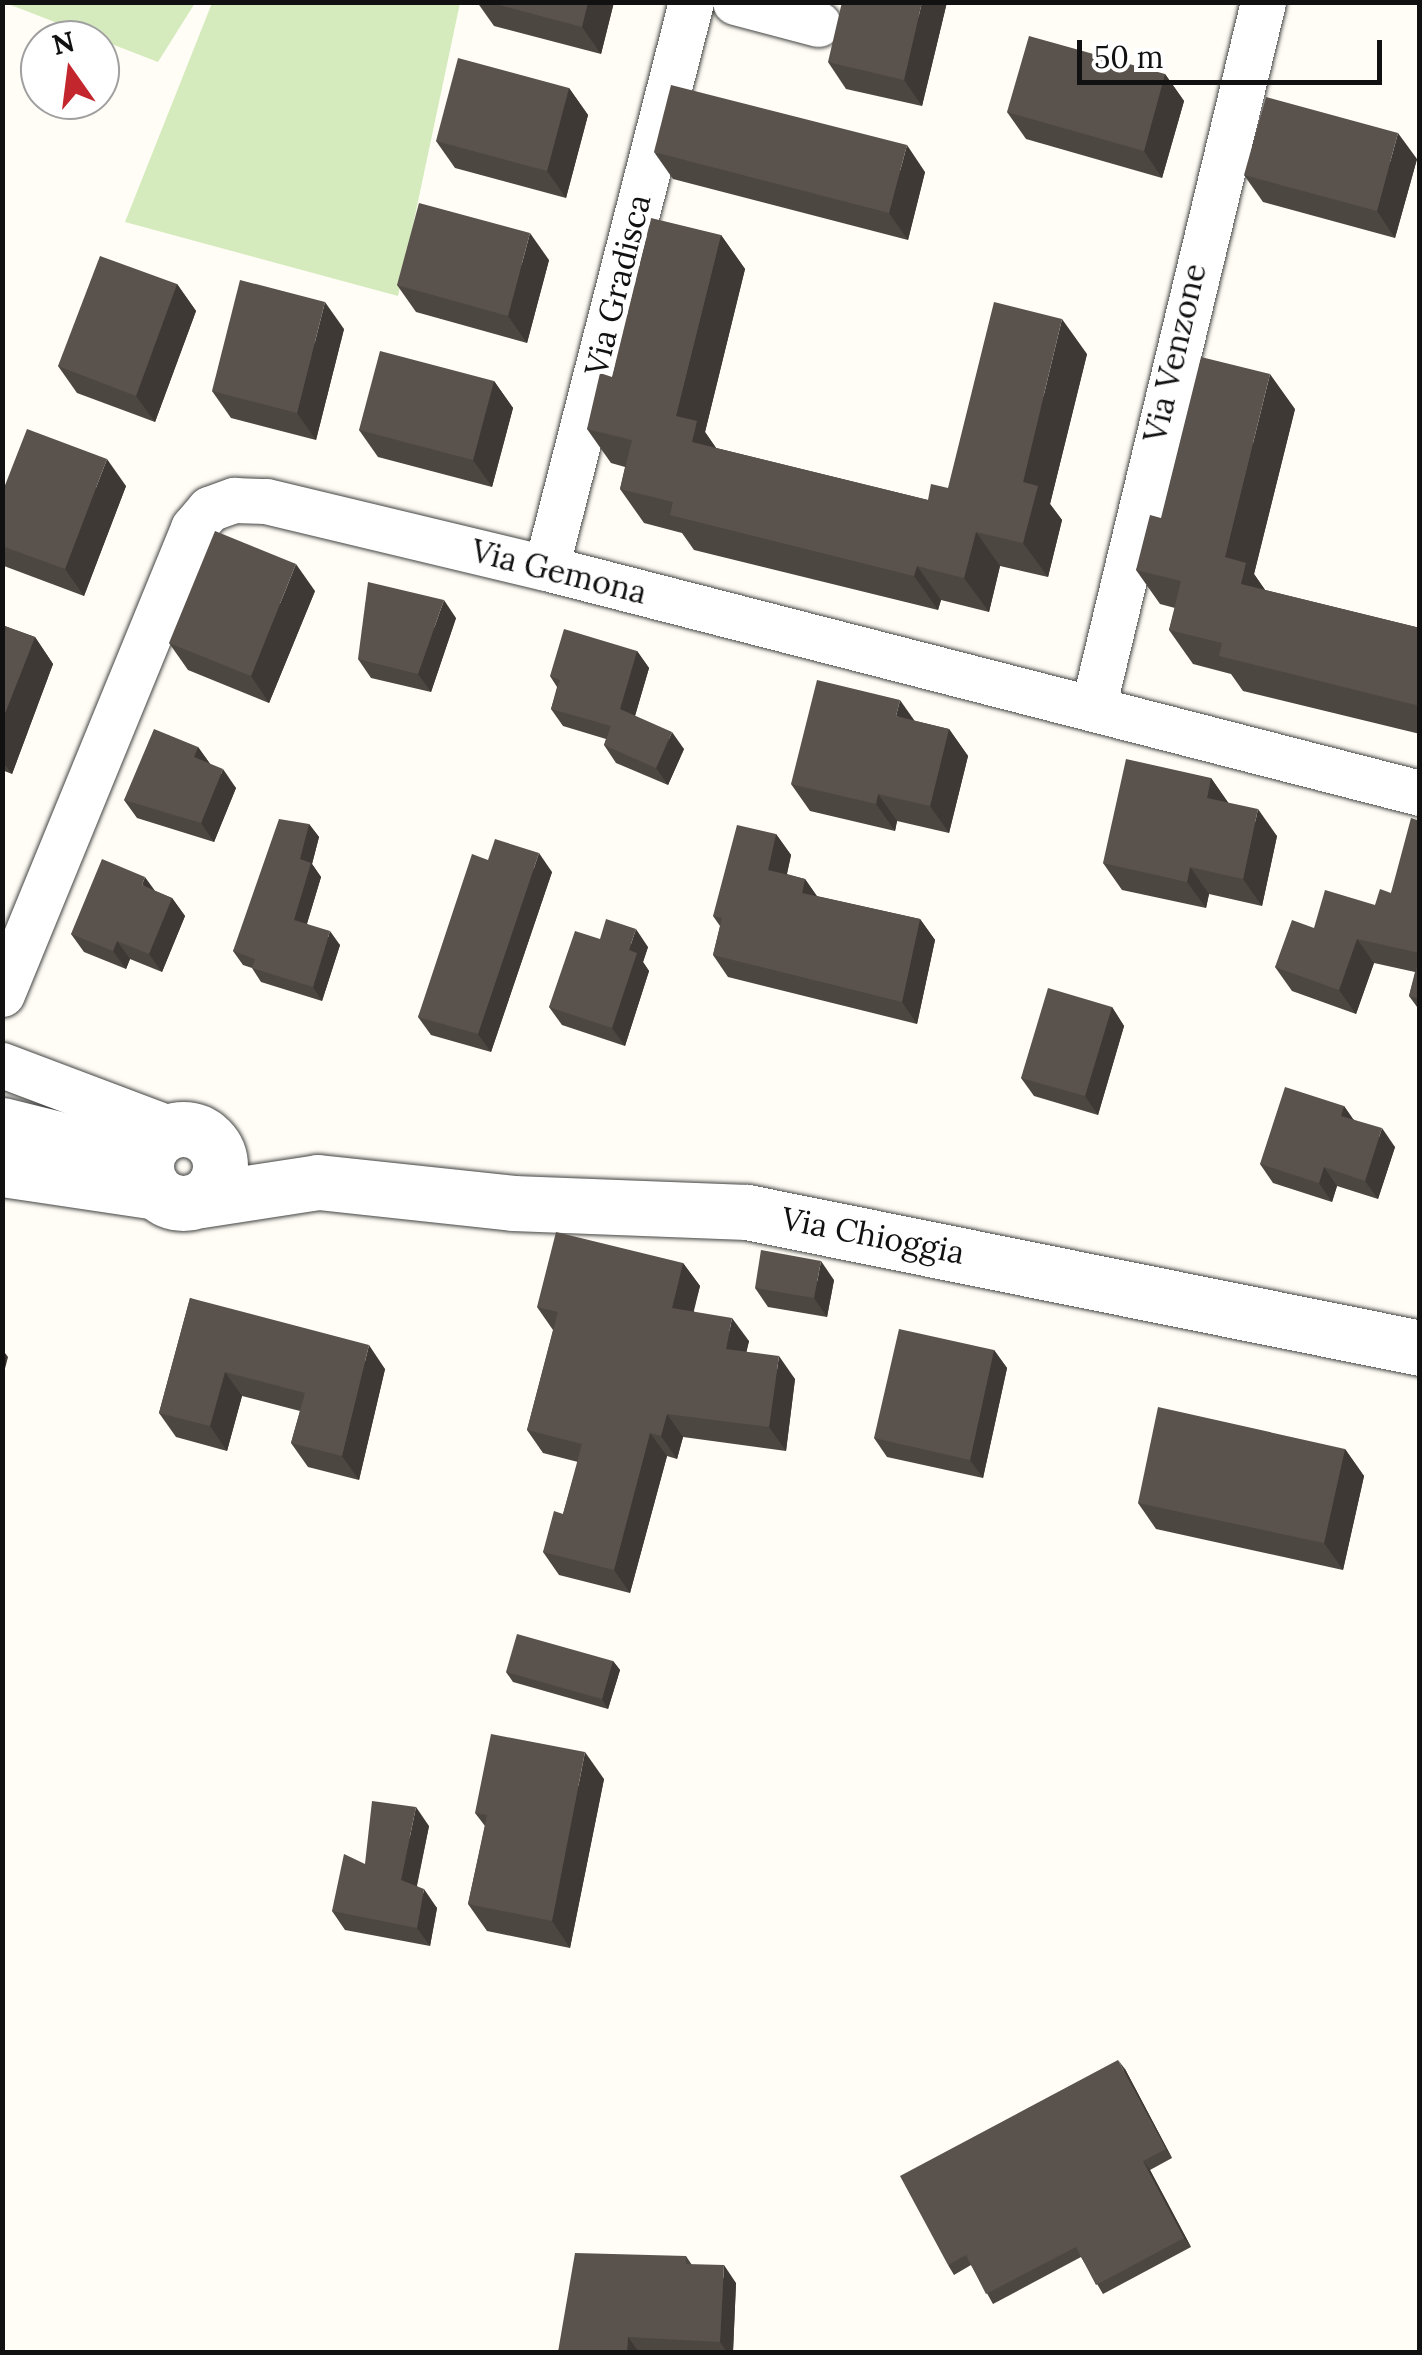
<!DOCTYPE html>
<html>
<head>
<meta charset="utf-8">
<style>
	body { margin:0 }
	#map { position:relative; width:1422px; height:2355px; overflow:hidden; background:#fffdf5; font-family:Lora,serif }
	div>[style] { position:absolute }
	.green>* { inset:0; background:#d5ebbd }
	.roads { filter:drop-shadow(0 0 2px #444) drop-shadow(0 0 2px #444) }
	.minor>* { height:45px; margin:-22.5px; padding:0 22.5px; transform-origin:22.5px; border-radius:22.5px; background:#fff }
	.tertiary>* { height:55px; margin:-27.5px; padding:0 27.5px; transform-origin:27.5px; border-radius:27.5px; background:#fff }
	.tertiary>.ring { margin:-27.5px; padding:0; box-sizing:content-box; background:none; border:55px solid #fff; border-radius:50% }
	.wall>* { inset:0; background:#4d4742 }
	.shaded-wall>* { inset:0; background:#3f3936 }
	.building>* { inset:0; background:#5a524d }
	span { translate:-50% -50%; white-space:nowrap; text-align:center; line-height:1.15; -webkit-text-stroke:10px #fff; paint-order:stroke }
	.street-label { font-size:32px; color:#111 }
	.frame { position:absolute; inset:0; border:5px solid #111; pointer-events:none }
	.north { position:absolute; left:20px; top:20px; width:100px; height:100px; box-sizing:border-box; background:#fff; border:2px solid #a0a0a0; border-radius:50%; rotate:346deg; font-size:28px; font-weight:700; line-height:40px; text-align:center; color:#111 }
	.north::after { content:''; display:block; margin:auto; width:35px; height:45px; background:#c4262e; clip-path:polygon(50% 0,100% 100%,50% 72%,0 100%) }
	.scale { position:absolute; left:1077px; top:40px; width:305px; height:45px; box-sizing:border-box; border:5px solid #111; border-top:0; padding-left:12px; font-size:30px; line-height:35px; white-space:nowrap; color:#111; -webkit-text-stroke:8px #fff; paint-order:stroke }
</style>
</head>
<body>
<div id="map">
	<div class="green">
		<i style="clip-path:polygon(3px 2px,195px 2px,195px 3px,158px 62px)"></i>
		<i style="clip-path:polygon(212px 3px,460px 3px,398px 296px,125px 222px)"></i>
	</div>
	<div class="roads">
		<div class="minor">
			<i style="left:735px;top:2px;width:86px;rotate:14.8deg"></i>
			<i style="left:546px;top:568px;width:584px;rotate:-75.63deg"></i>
			<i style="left:1094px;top:704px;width:722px;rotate:-76.46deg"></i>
			<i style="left:2px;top:994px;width:504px;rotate:-67.71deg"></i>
			<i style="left:193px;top:528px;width:25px;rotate:-50deg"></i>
			<i style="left:209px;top:509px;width:27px;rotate:-20deg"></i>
			<i style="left:234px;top:500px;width:32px;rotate:2deg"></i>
			<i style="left:266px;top:501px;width:288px;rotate:13.5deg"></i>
			<i style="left:546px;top:568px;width:902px;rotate:14.44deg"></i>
			<i style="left:2px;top:1065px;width:184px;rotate:20.7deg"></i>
			<i style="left:2px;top:1174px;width:163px;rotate:8.5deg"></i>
		</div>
		<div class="tertiary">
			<i style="left:2px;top:1125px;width:148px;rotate:14deg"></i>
			<i class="ring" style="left:146px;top:1129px;width:19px;height:19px"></i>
			<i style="left:201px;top:1200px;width:118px;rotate:-8.7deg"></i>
			<i style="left:318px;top:1182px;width:196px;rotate:6.1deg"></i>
			<i style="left:513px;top:1203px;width:234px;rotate:2.2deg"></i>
			<i style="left:747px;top:1212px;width:687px;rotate:11.42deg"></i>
		</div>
	</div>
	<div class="wall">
		<i style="clip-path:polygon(477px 2px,614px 2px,601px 54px,494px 26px)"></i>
		<i style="clip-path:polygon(947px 2px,922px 106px,846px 89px,828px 62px)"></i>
		<i style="clip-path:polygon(1165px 74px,1184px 101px,1162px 178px,1026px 139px,1007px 112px)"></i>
		<i style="clip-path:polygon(569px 88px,588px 115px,566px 198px,455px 168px,436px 141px)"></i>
		<i style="clip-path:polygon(654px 152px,925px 172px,908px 240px,673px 179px)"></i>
		<i style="clip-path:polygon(1417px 159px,1395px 238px,1263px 202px,1244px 175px)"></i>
		<i style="clip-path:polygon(721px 235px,745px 269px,705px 432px,716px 448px,928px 500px,948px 488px,1087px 354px,1050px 504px,1062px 520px,1048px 577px,1000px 566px,989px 612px,941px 600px,938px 610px,694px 550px,682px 533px,644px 523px,620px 489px,625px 467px,611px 463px,587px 429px,612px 377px)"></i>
		<i style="clip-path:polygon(549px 260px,527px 343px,416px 312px,397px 285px)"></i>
		<i style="clip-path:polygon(177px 284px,196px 311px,155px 422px,77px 393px,58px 366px)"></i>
		<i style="clip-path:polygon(344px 329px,316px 440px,231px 418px,212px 391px)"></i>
		<i style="clip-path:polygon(494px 381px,513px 408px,492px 487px,378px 457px,359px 430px)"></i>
		<i style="clip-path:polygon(1295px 409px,1254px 574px,1265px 590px,1420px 628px,1420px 734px,1243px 691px,1231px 674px,1193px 664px,1169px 630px,1175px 608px,1160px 604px,1136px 570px,1161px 518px)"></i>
		<i style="clip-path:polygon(126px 486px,84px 596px,4px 566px,2px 564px,2px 493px)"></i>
		<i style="clip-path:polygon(315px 591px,269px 703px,188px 670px,169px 643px)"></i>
		<i style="clip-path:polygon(456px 618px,431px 692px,371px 678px,358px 659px)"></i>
		<i style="clip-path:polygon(2px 625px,35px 637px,53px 664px,12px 774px,2px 770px)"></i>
		<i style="clip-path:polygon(637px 651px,649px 668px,635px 716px,684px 749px,668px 785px,616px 763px,604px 745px,606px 739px,563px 726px,551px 709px,557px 687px,550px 676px)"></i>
		<i style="clip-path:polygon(915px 721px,949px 729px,968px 756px,949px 833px,897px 821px,895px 831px,810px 811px,791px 784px)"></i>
		<i style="clip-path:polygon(198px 747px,210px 764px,236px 788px,214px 842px,137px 818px,124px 800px)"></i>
		<i style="clip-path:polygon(1211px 778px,1228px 803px,1277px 836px,1262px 906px,1209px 894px,1206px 908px,1122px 890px,1103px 863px)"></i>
		<i style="clip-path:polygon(1420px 821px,1420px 1011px,1409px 996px,1415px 972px,1374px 963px,1356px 1014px,1292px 991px,1275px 967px,1314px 928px,1375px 905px,1391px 893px)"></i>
		<i style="clip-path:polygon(309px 824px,319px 837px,312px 864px,321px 877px,307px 924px,340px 945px,322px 1001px,261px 982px,252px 968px,243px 965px,233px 951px)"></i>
		<i style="clip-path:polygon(776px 834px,791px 855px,787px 874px,805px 879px,817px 896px,920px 919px,935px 940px,917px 1024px,728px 977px,713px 955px,720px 926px,713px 916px)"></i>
		<i style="clip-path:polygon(488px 860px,552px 872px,491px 1052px,431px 1035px,418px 1017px)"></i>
		<i style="clip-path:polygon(155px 891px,172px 898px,185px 916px,162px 972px,130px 959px,126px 969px,84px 952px,71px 934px)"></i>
		<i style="clip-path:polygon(600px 939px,648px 947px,643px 962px,649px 971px,625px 1046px,562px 1025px,549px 1007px)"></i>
		<i style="clip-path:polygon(1112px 1007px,1124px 1026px,1098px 1115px,1034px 1096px,1021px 1078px)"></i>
		<i style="clip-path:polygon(1344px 1106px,1353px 1119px,1395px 1147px,1378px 1199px,1337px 1186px,1332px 1202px,1273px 1183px,1260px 1164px)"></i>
		<i style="clip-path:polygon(683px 1263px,700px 1286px,693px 1311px,749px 1341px,746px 1352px,795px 1379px,786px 1451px,683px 1437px,677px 1459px,667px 1456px,630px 1593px,559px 1575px,543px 1552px,563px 1514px,578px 1462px,543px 1453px,527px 1430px,553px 1330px,537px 1307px)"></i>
		<i style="clip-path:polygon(834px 1280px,827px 1317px,768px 1307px,755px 1288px)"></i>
		<i style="clip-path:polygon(190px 1298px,385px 1369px,359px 1480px,308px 1467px,291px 1443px,300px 1411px,242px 1396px,227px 1451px,176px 1437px,159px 1413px)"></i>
		<i style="clip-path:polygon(994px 1350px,1007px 1368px,983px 1478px,887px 1457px,874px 1438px)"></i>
		<i style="clip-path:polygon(1345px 1449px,1364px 1476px,1343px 1570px,1156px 1529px,1138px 1503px)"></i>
		<i style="clip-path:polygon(613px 1661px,620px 1670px,608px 1709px,513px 1682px,506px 1672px)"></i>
		<i style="clip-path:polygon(604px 1779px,570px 1948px,487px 1931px,468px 1904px,485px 1826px,475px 1813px)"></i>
		<i style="clip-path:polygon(429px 1826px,417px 1886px,437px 1908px,430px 1946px,345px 1930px,332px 1911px,365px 1864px)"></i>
		<i style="clip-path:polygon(1125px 2069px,1172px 2158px,1150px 2170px,1191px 2247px,1103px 2294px,1081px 2257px,993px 2304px,971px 2265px,954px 2275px,948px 2265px)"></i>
		<i style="clip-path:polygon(686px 2256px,692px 2265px,736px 2283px,733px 2352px,558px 2352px)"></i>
	</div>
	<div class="shaded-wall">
		<i style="clip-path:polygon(588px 2px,614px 2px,601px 54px,582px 27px)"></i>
		<i style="clip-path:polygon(922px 2px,947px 2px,922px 106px,904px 80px)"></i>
		<i style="clip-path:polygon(1165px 74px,1184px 101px,1162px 178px,1144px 151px)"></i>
		<i style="clip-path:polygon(569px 88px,588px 115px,566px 198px,547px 171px)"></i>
		<i style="clip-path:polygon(1398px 133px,1417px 159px,1395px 238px,1377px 211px)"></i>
		<i style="clip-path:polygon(907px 145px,925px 172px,908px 240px,889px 213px)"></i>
		<i style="clip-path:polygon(530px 233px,549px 260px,527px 343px,508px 316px)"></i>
		<i style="clip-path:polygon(721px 235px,745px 269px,705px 432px,721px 455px,692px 442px,676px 416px)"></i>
		<i style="clip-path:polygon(177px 284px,196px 311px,155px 422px,136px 396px)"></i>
		<i style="clip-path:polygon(325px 302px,344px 329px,316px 440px,297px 413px)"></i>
		<i style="clip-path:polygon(1062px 319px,1087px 354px,1050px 504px,1062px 520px,1048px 577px,1023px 543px,1023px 482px)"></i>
		<i style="clip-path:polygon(1270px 374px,1295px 409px,1254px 574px,1270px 597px,1241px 584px,1225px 557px)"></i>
		<i style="clip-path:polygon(494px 381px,513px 408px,492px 487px,473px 460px)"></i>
		<i style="clip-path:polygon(107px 459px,126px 486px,84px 596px,65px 569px)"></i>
		<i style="clip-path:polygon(976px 532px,1000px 566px,989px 612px,964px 578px)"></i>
		<i style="clip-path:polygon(296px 564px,315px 591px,269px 703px,251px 676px)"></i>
		<i style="clip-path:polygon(917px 566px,941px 600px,938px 610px,914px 576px)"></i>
		<i style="clip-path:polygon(444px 600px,456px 618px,431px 692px,418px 674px)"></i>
		<i style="clip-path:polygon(35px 637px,53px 664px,12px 774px,2px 761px,2px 721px)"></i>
		<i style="clip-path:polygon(637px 651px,649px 668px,632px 726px,620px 709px)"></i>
		<i style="clip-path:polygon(900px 700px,919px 727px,896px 716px)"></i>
		<i style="clip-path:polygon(949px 729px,968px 756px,949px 833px,930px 806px)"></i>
		<i style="clip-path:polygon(672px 732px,684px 749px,668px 785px,656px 768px)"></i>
		<i style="clip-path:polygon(198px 747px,211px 765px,194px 757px)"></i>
		<i style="clip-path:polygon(223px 769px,236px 788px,214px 842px,201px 823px)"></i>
		<i style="clip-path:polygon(1211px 778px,1230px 805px,1207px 798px)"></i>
		<i style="clip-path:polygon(878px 794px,897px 821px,895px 831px,876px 804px)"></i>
		<i style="clip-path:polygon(1258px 809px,1277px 836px,1262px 906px,1243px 879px)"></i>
		<i style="clip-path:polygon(309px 824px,319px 837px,312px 864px,321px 877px,304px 933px,294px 920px,300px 859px)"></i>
		<i style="clip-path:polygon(776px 834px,791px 855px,783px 891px,768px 870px)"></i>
		<i style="clip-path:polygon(539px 853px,552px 872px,491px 1052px,478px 1034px)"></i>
		<i style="clip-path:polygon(1190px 867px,1209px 894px,1206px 908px,1187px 882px)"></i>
		<i style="clip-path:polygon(145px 877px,158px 895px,142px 885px)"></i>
		<i style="clip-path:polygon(805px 879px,820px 901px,802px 893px)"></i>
		<i style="clip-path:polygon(172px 898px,185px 916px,162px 972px,149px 954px)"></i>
		<i style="clip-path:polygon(920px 919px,935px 940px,917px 1024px,902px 1002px)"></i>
		<i style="clip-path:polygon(636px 929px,648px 947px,643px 962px,649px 971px,625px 1046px,612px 1028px,629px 950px)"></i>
		<i style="clip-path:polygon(330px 931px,340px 945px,322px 1001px,313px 987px)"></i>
		<i style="clip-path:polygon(1357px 939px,1374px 963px,1356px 1014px,1339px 990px)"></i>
		<i style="clip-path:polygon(117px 941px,130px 959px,126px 969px,113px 951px)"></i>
		<i style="clip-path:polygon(1112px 1007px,1124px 1026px,1098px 1115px,1085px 1096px)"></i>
		<i style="clip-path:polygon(1344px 1106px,1357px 1125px,1341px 1116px)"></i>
		<i style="clip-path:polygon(1382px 1128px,1395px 1147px,1378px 1199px,1365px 1181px)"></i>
		<i style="clip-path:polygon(1324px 1167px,1337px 1186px,1332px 1202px,1319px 1183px)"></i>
		<i style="clip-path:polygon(821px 1261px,834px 1280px,827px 1317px,814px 1298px)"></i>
		<i style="clip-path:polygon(683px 1263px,700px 1286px,689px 1331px,672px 1308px)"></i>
		<i style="clip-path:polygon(732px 1318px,749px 1341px,742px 1372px,726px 1349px)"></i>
		<i style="clip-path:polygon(369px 1345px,385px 1369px,359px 1480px,342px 1456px)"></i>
		<i style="clip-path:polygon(2px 1349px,8px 1357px,2px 1380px)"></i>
		<i style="clip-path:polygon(994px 1350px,1007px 1368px,983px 1478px,970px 1460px)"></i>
		<i style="clip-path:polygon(779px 1356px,795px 1379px,786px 1451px,769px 1427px)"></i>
		<i style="clip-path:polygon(225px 1372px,242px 1396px,227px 1451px,210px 1426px)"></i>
		<i style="clip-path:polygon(667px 1414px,683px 1437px,677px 1459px,661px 1436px)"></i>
		<i style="clip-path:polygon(650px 1433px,667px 1456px,630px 1593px,614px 1570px)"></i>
		<i style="clip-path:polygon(1345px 1449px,1364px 1476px,1343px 1570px,1324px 1543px)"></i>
		<i style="clip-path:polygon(613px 1661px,620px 1670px,608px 1709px,602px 1699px)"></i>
		<i style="clip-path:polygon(585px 1752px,604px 1779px,570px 1948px,552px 1921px)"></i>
		<i style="clip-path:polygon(416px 1807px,429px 1826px,414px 1898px,401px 1880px)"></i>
		<i style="clip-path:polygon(424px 1889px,437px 1908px,430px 1946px,417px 1928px)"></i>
		<i style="clip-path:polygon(1118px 2060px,1125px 2069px,1172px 2158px,1166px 2149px)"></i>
		<i style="clip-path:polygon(1143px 2161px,1150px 2170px,1191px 2247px,1184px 2238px)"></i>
		<i style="clip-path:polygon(724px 2265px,736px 2283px,733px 2352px,727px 2352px,720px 2342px)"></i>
		<i style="clip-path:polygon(628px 2337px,639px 2352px,627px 2352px)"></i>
	</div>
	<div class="building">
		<i style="clip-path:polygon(488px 2px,588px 2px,582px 27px)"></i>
		<i style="clip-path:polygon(842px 2px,922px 2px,904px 80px,828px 62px)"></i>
		<i style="clip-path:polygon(1029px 36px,1165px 74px,1144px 151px,1007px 112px)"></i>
		<i style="clip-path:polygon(458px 58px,569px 88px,547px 171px,436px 141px)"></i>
		<i style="clip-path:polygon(671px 85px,907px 145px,889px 213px,654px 152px)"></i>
		<i style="clip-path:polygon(1266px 97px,1398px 133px,1377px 211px,1244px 175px)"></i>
		<i style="clip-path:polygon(419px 203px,530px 233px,508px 316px,397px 285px)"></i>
		<i style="clip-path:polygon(651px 218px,721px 235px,676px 416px,697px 421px,692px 442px,928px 500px,931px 484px,948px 488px,994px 302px,1062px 319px,1023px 482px,1038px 486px,1023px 543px,976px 532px,964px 578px,917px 566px,914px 576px,670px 515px,673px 502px,620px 489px,632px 440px,587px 429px,600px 373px,612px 377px)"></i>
		<i style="clip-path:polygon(100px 256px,177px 284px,136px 396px,58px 366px)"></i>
		<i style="clip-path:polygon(240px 280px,325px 302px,297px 413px,212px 391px)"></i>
		<i style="clip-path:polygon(380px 351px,494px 381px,473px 460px,359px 430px)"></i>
		<i style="clip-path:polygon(1201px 357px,1270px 374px,1225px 557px,1246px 563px,1241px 584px,1420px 628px,1420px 706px,1219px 656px,1222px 643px,1169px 630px,1181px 581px,1136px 570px,1150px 515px,1161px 518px)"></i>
		<i style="clip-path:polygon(27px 429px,107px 459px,65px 569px,2px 546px,2px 493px)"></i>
		<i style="clip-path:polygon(215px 531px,296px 564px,251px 676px,169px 643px)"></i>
		<i style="clip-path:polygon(368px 582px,444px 600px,418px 674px,358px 659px)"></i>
		<i style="clip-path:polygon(2px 625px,35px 637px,2px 721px)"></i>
		<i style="clip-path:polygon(564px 629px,637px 651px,620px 709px,672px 732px,656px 768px,604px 745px,611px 726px,551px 709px,560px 680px,550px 676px)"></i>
		<i style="clip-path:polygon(817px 680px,900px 700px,896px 716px,949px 729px,930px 806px,878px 794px,876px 804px,791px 784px)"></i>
		<i style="clip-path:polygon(154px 729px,198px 747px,194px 757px,223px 769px,201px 823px,124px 800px)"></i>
		<i style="clip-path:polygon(1126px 759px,1211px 778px,1207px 798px,1258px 809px,1243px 879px,1190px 867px,1187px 882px,1103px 863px)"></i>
		<i style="clip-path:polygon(1411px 818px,1420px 821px,1420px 953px,1357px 939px,1339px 990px,1275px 967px,1292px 920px,1314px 928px,1325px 890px,1375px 905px,1380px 889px,1391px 893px)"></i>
		<i style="clip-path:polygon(279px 819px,309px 824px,300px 859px,311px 863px,294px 920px,330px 931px,313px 987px,252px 968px,255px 959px,233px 951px)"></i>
		<i style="clip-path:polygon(737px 825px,776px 834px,768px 870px,805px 879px,802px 893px,920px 919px,902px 1002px,713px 955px,722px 918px,713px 916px)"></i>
		<i style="clip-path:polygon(495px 839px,539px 853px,478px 1034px,418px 1017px,472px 854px,488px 860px)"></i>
		<i style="clip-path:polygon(102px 859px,145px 877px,142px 885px,172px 898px,149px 954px,117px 941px,113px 951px,71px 934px)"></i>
		<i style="clip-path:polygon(606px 919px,636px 929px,629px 950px,637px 953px,612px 1028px,549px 1007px,575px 931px,600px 939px)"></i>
		<i style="clip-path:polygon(1420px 956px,1420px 999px,1409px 996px)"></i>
		<i style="clip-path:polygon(1048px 988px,1112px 1007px,1085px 1096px,1021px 1078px)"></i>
		<i style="clip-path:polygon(1285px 1087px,1344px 1106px,1341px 1116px,1382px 1128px,1365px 1181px,1324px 1167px,1319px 1183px,1260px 1164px)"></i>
		<i style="clip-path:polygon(556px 1232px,683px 1263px,672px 1308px,732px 1318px,726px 1349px,779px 1356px,769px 1427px,667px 1414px,661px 1436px,650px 1433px,614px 1570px,543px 1552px,554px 1511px,563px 1514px,582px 1444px,527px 1430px,558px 1312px,537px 1307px)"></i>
		<i style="clip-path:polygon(761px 1250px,821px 1261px,814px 1298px,755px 1288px)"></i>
		<i style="clip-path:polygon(190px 1298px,369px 1345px,342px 1456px,291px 1443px,305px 1393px,225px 1372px,210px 1426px,159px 1413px)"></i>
		<i style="clip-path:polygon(899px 1329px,994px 1350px,970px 1460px,874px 1438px)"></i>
		<i style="clip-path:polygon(1158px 1407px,1345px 1449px,1324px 1543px,1138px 1503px)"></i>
		<i style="clip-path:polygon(517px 1634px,613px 1661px,602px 1699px,506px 1672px)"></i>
		<i style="clip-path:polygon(491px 1734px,585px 1752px,552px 1921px,468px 1904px,487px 1815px,475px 1813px)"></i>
		<i style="clip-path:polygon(372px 1801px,416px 1807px,401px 1880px,424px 1889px,417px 1928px,332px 1911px,344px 1854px,365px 1864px)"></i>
		<i style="clip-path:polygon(1118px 2060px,1166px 2149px,1143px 2161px,1184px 2238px,1096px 2285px,1076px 2247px,986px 2294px,966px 2255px,948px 2265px,900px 2176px)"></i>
		<i style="clip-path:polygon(575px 2253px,686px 2256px,686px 2264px,724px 2265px,720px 2342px,628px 2337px,627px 2352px,558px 2352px)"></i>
	</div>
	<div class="street-label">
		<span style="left:618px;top:285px;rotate:-76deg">Via Gradisca</span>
		<span style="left:1175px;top:353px;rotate:-77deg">Via Venzone</span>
		<span style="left:559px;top:572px;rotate:14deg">Via Gemona</span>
		<span style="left:873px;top:1236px;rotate:11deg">Via Chioggia</span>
	</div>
	<div class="frame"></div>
	<div class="north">N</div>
	<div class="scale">50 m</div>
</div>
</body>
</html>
